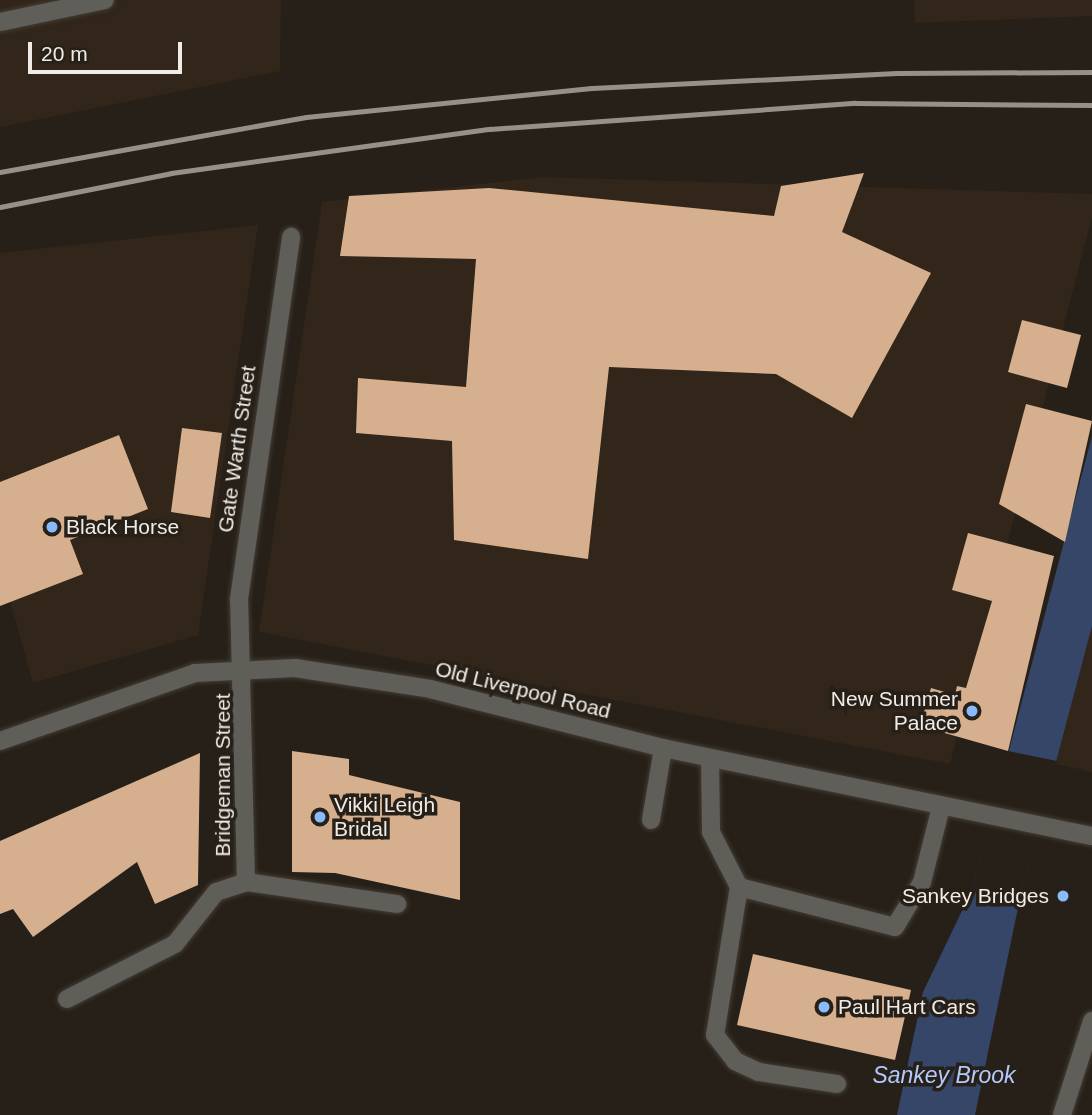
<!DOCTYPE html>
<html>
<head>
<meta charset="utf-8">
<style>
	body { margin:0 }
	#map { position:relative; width:1092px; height:1115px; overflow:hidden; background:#272018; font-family:Helvetica,sans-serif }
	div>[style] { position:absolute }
	.built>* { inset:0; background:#312619 }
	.water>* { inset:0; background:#354669 }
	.pier>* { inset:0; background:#272018 }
	.building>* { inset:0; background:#d5af8e }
	.roads { filter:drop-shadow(0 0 2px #433c35) drop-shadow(0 0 2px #433c35) }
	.minor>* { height:18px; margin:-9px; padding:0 9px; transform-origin:9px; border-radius:9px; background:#605e59 }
	.rail>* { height:5px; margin:-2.5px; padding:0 2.5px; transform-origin:2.5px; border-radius:2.5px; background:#969089 }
	.dots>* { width:19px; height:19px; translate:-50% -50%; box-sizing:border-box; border:4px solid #272018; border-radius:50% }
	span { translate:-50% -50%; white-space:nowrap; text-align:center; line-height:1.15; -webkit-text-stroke:7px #272018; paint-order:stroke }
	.street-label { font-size:21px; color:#f0ebe6 }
	.poi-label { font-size:21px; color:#f0ebe6 }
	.left { translate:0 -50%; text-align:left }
	.right { translate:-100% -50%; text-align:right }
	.water-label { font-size:23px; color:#b1c9fb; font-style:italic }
	.scale { position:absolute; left:28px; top:42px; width:154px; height:32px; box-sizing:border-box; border:4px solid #f0ebe6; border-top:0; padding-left:9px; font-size:21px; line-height:24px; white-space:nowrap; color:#f0ebe6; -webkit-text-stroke:5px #272018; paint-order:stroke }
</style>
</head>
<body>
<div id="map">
	<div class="built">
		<i style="clip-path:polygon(0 0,281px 0,280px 71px,0 127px)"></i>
		<i style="clip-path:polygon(914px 0,1092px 0,1092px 16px,915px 23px)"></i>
		<i style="clip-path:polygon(543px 177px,1092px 194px,1092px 217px,950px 764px,259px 632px,322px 202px)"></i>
		<i style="clip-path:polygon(258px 225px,198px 635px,33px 683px,0 566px,0 253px)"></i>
		<i style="clip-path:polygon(1092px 573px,1092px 772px,1034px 759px)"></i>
	</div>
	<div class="water">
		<i style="clip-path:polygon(1092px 436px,1092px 626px,1020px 898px,975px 1115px,897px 1115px,923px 992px,972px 890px)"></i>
	</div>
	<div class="pier">
		<i style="clip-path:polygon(1008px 751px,1057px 761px,1020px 898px,972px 890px)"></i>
	</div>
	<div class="building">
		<i style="clip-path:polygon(864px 173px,842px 232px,931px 273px,852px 418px,776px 374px,609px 367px,588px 559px,454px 540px,452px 441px,356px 433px,358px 378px,466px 387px,476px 259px,340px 256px,349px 196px,489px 188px,774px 216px,781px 186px)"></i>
		<i style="clip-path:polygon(1022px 320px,1081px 335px,1067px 388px,1008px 372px)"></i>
		<i style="clip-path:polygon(1026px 404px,1092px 421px,1065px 542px,999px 504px)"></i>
		<i style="clip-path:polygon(182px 428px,222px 433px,210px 518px,171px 512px)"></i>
		<i style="clip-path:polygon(119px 435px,148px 509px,70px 540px,83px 574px,0 606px,0 482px)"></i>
		<i style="clip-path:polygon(968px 533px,1054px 556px,1008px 751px,920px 726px,931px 688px,955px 695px,957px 686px,966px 688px,992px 601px,952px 590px)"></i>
		<i style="clip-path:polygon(292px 751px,349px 759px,349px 775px,460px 802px,460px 900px,335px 873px,292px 872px)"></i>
		<i style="clip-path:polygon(200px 753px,198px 885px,155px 904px,137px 862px,33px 937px,13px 909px,0 914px,0 841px)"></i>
		<i style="clip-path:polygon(753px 954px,911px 990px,895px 1060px,737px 1025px)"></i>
	</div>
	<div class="roads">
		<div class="minor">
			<i style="left:0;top:22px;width:107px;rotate:-11.8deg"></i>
			<i style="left:0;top:741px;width:207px;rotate:-19.2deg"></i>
			<i style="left:195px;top:673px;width:100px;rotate:-2.9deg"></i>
			<i style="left:295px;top:668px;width:137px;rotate:8.8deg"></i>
			<i style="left:430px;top:689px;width:240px;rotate:14.2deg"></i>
			<i style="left:663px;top:748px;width:438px;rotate:11.6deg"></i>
			<i style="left:710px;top:758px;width:74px;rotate:89.2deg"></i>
			<i style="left:711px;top:832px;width:62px;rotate:63deg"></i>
			<i style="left:739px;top:887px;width:150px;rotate:99.2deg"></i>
			<i style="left:715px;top:1035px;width:33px;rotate:52deg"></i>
			<i style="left:735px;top:1061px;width:26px;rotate:25deg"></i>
			<i style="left:759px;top:1072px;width:79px;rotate:8.7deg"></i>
			<i style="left:651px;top:820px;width:73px;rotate:-80.5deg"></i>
			<i style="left:246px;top:882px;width:283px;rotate:-91.4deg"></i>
			<i style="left:239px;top:599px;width:366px;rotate:-81.8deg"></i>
			<i style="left:739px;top:887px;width:161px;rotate:14.4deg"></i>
			<i style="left:895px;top:927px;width:52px;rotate:-59deg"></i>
			<i style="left:922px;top:882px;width:77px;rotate:-75.8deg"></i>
			<i style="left:67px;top:999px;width:121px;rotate:-27deg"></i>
			<i style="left:175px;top:944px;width:66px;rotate:-51.7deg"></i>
			<i style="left:216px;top:892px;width:32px;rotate:-18deg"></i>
			<i style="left:246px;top:882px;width:153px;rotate:8.3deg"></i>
			<i style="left:1062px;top:1115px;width:99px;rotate:-72.3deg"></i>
		</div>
	</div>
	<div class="rail">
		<i style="left:0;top:172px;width:311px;rotate:-10.2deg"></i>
		<i style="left:306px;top:117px;width:287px;rotate:-5.8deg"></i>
		<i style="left:592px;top:88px;width:305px;rotate:-2.8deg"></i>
		<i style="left:897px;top:73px;width:195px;rotate:-0.3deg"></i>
		<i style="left:0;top:207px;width:174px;rotate:-11.2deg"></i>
		<i style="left:171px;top:173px;width:322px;rotate:-7.9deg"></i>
		<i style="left:490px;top:129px;width:366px;rotate:-4.1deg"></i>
		<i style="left:855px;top:103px;width:237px;rotate:0.5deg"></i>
	</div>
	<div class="dots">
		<i style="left:52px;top:527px;background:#88bafc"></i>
		<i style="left:972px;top:711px;background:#88bafc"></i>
		<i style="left:320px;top:817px;background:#88bafc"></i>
		<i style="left:1063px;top:896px;background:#88bafc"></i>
		<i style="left:824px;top:1007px;background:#88bafc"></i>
	</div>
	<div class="street-label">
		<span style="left:237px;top:449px;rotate:-82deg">Gate Warth Street</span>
		<span style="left:523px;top:690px;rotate:14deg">Old Liverpool Road</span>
		<span style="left:223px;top:775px;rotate:-90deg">Bridgeman Street</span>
	</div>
	<div class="poi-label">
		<span class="left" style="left:66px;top:527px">Black Horse</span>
		<span class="right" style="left:958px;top:711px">New Summer<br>Palace</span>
		<span class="left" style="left:334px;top:817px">Vikki Leigh<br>Bridal</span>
		<span class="right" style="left:1049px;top:896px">Sankey Bridges</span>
		<span class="left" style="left:838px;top:1007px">Paul Hart Cars</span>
	</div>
	<div class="water-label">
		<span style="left:944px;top:1075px">Sankey Brook</span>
	</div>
	<div class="scale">20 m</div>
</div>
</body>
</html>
